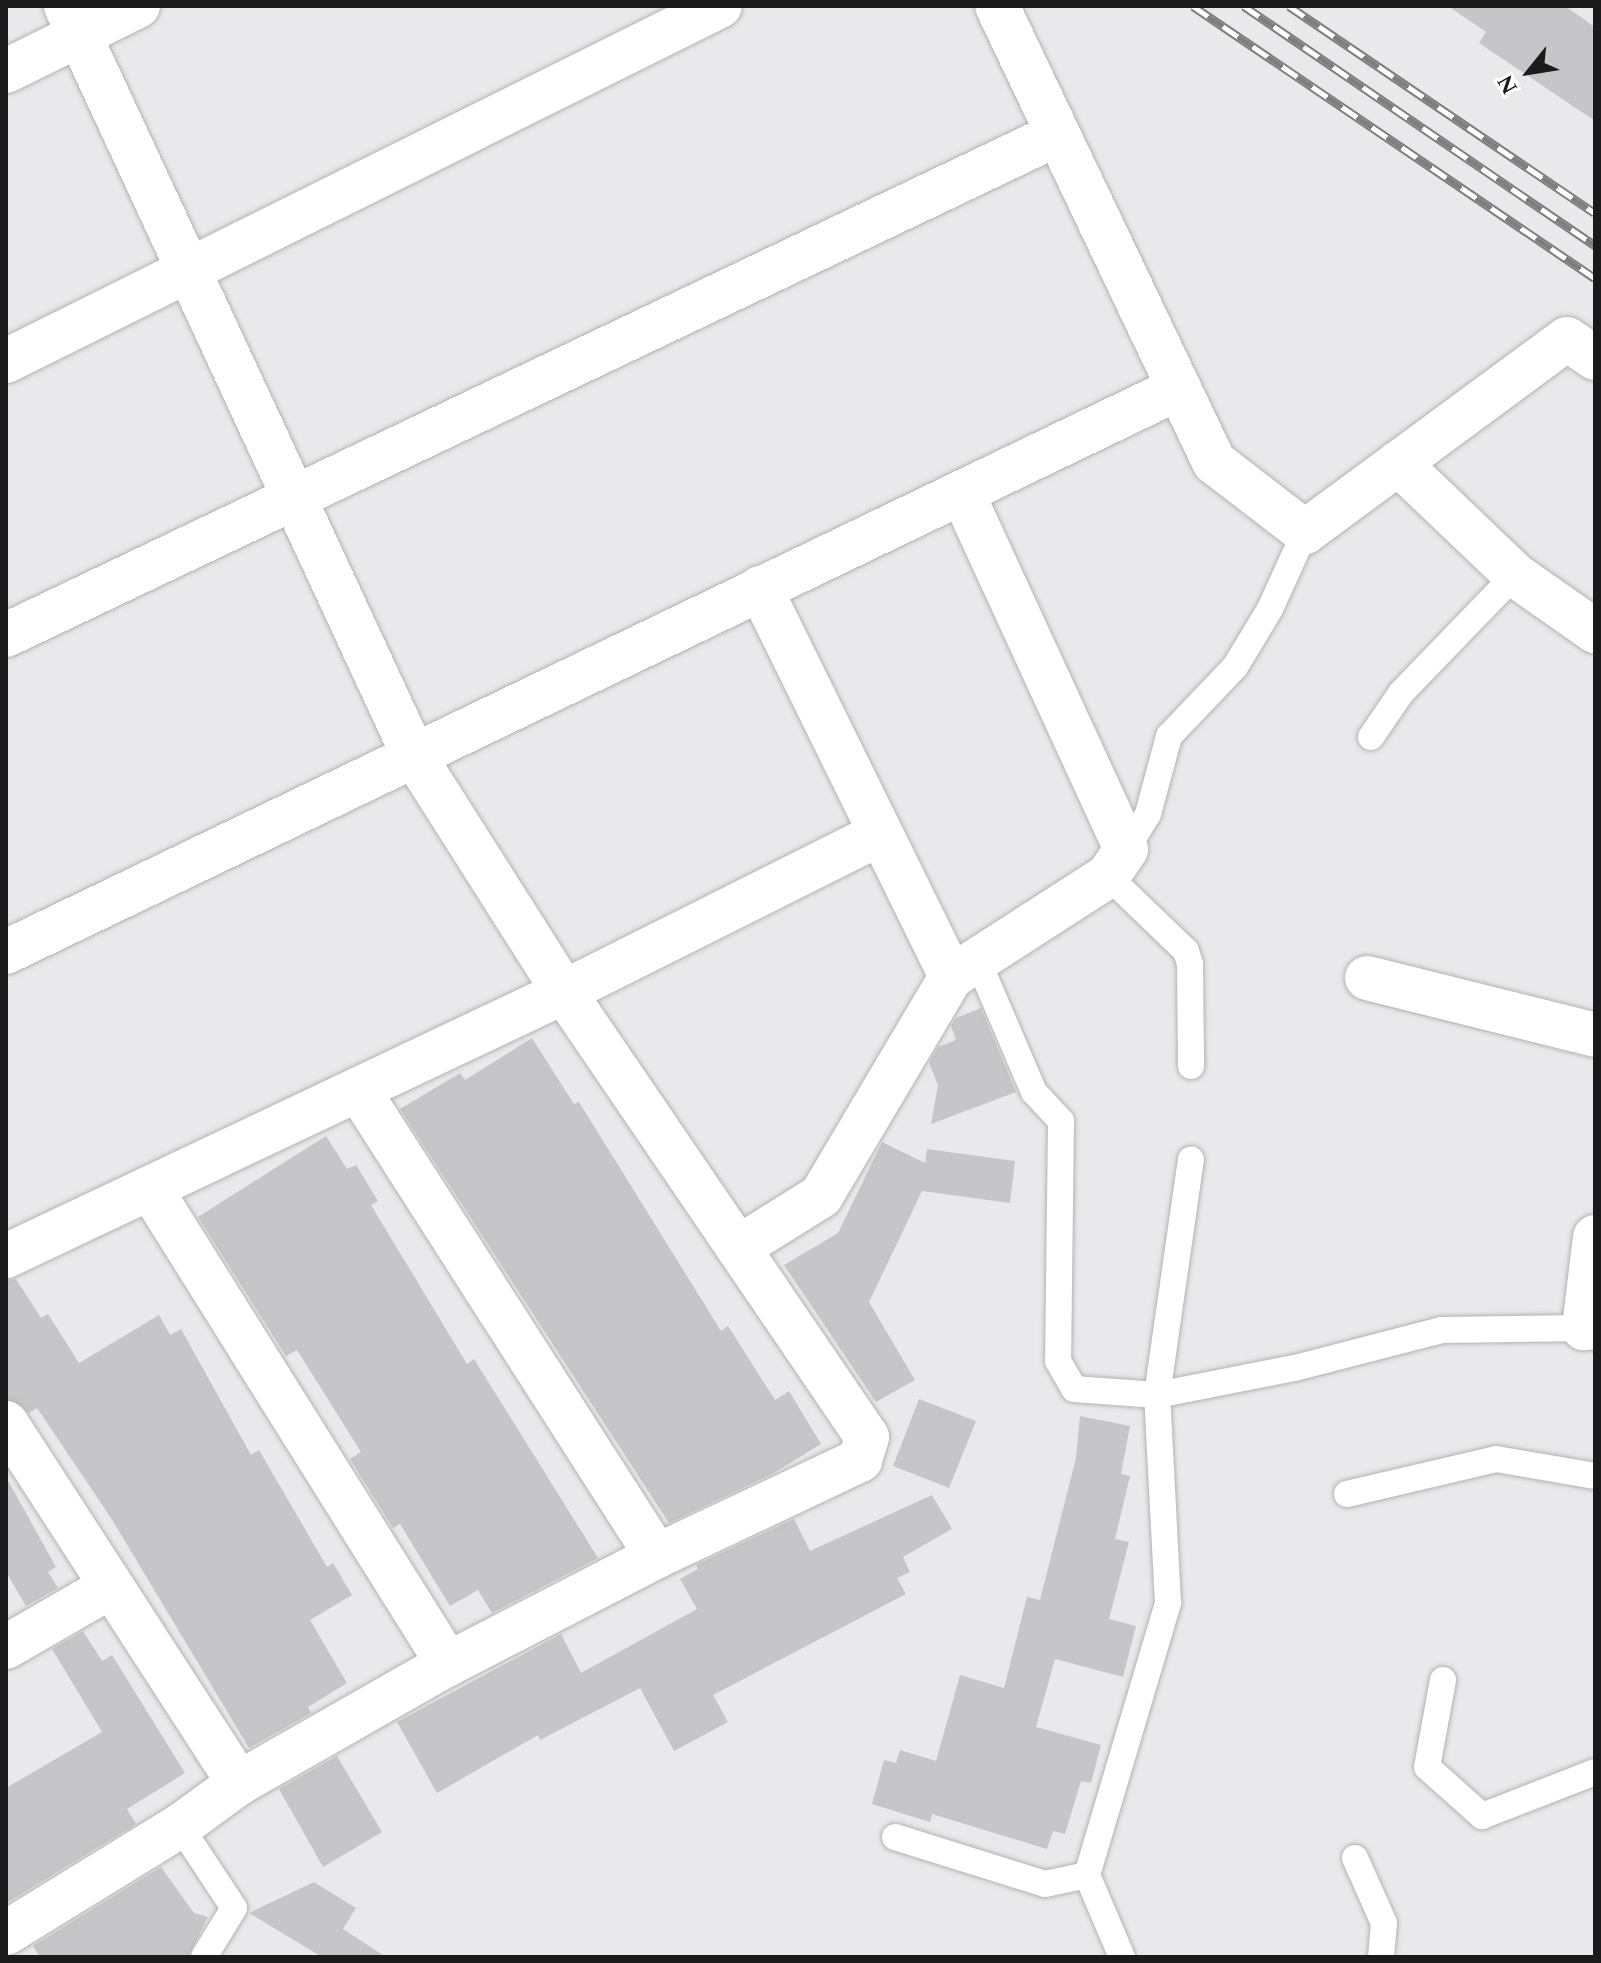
<!DOCTYPE html>
<html>
<head>
<meta charset="utf-8">
<style>
	body { margin:0 }
	#map { position:relative; width:1601px; height:1963px; overflow:hidden; background:#e9e9eb; font-family:Spectral,serif }
	div>[style] { position:absolute }
	.building>* { inset:0; background:#c6c6c8 }
	.roads { filter:drop-shadow(0 0 2px #b2b3b4) drop-shadow(0 0 2px #b2b3b4) }
	.lane>* { height:26px; margin:-13px; padding:0 13px; transform-origin:13px; border-radius:13px; background:#fff }
	.street>* { height:44px; margin:-22px; padding:0 22px; transform-origin:22px; border-radius:22px; background:#fff }
	.secondary>* { height:44px; margin:-22px; padding:0 22px; transform-origin:22px; border-radius:22px; background:#fff }
	.rail>* { height:9px; margin-top:-4.5px; transform-origin:0; background:repeating-linear-gradient(90deg,#fff 0 18px,#7e7e7f 0 36px); box-sizing:border-box; border-block:2px solid #7e7e7f }
	span { translate:-50% -50%; white-space:nowrap; text-align:center; line-height:1.15; -webkit-text-stroke:8px #fff; paint-order:stroke }
	.frame { position:absolute; inset:0; border:8px solid #1a1a1b; pointer-events:none }
	.north { position:absolute; left:1489px; top:32px; width:80px; height:80px; -webkit-text-stroke:6px #fff; paint-order:stroke; rotate:240deg; font-size:22px; font-weight:700; line-height:32px; text-align:center; color:#1a1a1b }
	.north::after { content:''; display:block; margin:auto; width:28px; height:36px; background:#1a1a1b; clip-path:polygon(50% 0,100% 100%,50% 72%,0 100%) }
</style>
</head>
<body>
<div id="map">
	<div class="building">
		<i style="clip-path:polygon(1448px 6px,1565px 6px,1595px 27px,1595px 121px,1479px 43px,1486px 32px)"></i>
		<i style="clip-path:polygon(981px 1008px,1016px 1092px,931px 1124px,938px 1085px,929px 1063px,938px 1047px,956px 1040px,951px 1026px,956px 1018px)"></i>
		<i style="clip-path:polygon(532px 1038px,574px 1104px,579px 1102px,721px 1331px,728px 1326px,775px 1400px,789px 1391px,821px 1444px,772px 1474px,669px 1523px,400px 1109px,460px 1073px,465px 1080px)"></i>
		<i style="clip-path:polygon(326px 1136px,347px 1169px,356px 1165px,378px 1201px,371px 1205px,467px 1364px,474px 1359px,598px 1558px,492px 1613px,478px 1590px,450px 1606px,400px 1524px,393px 1528px,350px 1459px,361px 1452px,297px 1350px,286px 1356px,198px 1217px)"></i>
		<i style="clip-path:polygon(882px 1142px,925px 1163px,927px 1149px,1015px 1161px,1010px 1203px,922px 1191px,869px 1302px,915px 1380px,876px 1402px,784px 1265px,838px 1233px)"></i>
		<i style="clip-path:polygon(16px 1279px,41px 1318px,48px 1314px,79px 1363px,159px 1315px,170px 1335px,181px 1329px,251px 1455px,259px 1450px,327px 1567px,333px 1563px,352px 1595px,310px 1620px,347px 1683px,308px 1707px,311px 1713px,249px 1748px,111px 1518px,37px 1408px,29px 1413px,6px 1398px,6px 1281px)"></i>
		<i style="clip-path:polygon(919px 1399px,976px 1421px,949px 1488px,893px 1466px)"></i>
		<i style="clip-path:polygon(1080px 1416px,1130px 1426px,1121px 1474px,1130px 1476px,1115px 1539px,1129px 1542px,1109px 1619px,1136px 1626px,1123px 1677px,1055px 1659px,1036px 1727px,1101px 1745px,1091px 1783px,1081px 1781px,1065px 1834px,1053px 1831px,1047px 1849px,932px 1814px,930px 1822px,872px 1804px,884px 1760px,896px 1763px,900px 1750px,936px 1761px,960px 1675px,1004px 1688px,1027px 1597px,1040px 1600px,1076px 1458px)"></i>
		<i style="clip-path:polygon(6px 1477px,56px 1567px,48px 1572px,58px 1588px,26px 1606px,6px 1572px)"></i>
		<i style="clip-path:polygon(932px 1495px,952px 1529px,903px 1557px,910px 1572px,897px 1578px,906px 1594px,713px 1695px,728px 1722px,674px 1751px,640px 1688px,540px 1740px,538px 1735px,437px 1793px,397px 1722px,561px 1634px,581px 1673px,697px 1609px,680px 1579px,698px 1569px,696px 1565px,794px 1519px,810px 1551px)"></i>
		<i style="clip-path:polygon(83px 1631px,102px 1661px,112px 1655px,185px 1773px,127px 1809px,136px 1824px,8px 1902px,6px 1788px,102px 1732px,52px 1649px)"></i>
		<i style="clip-path:polygon(337px 1756px,382px 1832px,323px 1867px,279px 1789px)"></i>
		<i style="clip-path:polygon(161px 1867px,194px 1913px,208px 1917px,188px 1957px,40px 1957px,33px 1946px)"></i>
		<i style="clip-path:polygon(314px 1882px,356px 1908px,343px 1929px,386px 1957px,322px 1957px,249px 1913px)"></i>
	</div>
	<div class="roads">
		<div class="lane">
			<i style="left:1371px;top:737px;width:53px;rotate:-55.7deg"></i>
			<i style="left:1401px;top:693px;width:164px;rotate:-46deg"></i>
			<i style="left:1126px;top:849px;width:41px;rotate:-57.8deg"></i>
			<i style="left:1148px;top:814px;width:81px;rotate:-74.9deg"></i>
			<i style="left:1169px;top:736px;width:95px;rotate:-46.3deg"></i>
			<i style="left:1235px;top:667px;width:68px;rotate:-58.9deg"></i>
			<i style="left:1270px;top:609px;width:85px;rotate:-65.6deg"></i>
			<i style="left:1108px;top:876px;width:108px;rotate:43.9deg"></i>
			<i style="left:1186px;top:951px;width:14px;rotate:73deg"></i>
			<i style="left:1190px;top:964px;width:102px;rotate:89.4deg"></i>
			<i style="left:977px;top:959px;width:145px;rotate:66.8deg"></i>
			<i style="left:1034px;top:1092px;width:40px;rotate:47deg"></i>
			<i style="left:1061px;top:1121px;width:240px;rotate:90.7deg"></i>
			<i style="left:1058px;top:1361px;width:32px;rotate:60deg"></i>
			<i style="left:1074px;top:1389px;width:83px;rotate:4.1deg"></i>
			<i style="left:1157px;top:1395px;width:141px;rotate:-11.1deg"></i>
			<i style="left:1295px;top:1368px;width:152px;rotate:-14.5deg"></i>
			<i style="left:1442px;top:1330px;width:142px;rotate:-0.8deg"></i>
			<i style="left:1347px;top:1494px;width:153px;rotate:-13.2deg"></i>
			<i style="left:1496px;top:1459px;width:100px;rotate:9.7deg"></i>
			<i style="left:1443px;top:1680px;width:88px;rotate:100.4deg"></i>
			<i style="left:1427px;top:1767px;width:74px;rotate:41.7deg"></i>
			<i style="left:1482px;top:1816px;width:121px;rotate:-21.3deg"></i>
			<i style="left:180px;top:1826px;width:98px;rotate:56.6deg"></i>
			<i style="left:234px;top:1908px;width:57px;rotate:121.5deg"></i>
			<i style="left:895px;top:1837px;width:157px;rotate:17.4deg"></i>
			<i style="left:1045px;top:1884px;width:43px;rotate:-12.1deg"></i>
			<i style="left:1355px;top:1858px;width:71px;rotate:66deg"></i>
			<i style="left:1384px;top:1923px;width:34px;rotate:95deg"></i>
			<i style="left:1122px;top:1957px;width:89px;rotate:-113.1deg"></i>
			<i style="left:1087px;top:1875px;width:284px;rotate:-73.4deg"></i>
			<i style="left:1168px;top:1603px;width:208px;rotate:-93deg"></i>
			<i style="left:1157px;top:1395px;width:238px;rotate:-81.8deg"></i>
		</div>
		<div class="street">
			<i style="left:997px;top:6px;width:505px;rotate:64.55deg"></i>
			<i style="left:1214px;top:462px;width:115px;rotate:37.6deg"></i>
			<i style="left:1305px;top:532px;width:325px;rotate:-36.4deg"></i>
			<i style="left:1567px;top:339px;width:34px;rotate:34deg"></i>
			<i style="left:6px;top:71px;width:147px;rotate:-26.2deg"></i>
			<i style="left:6px;top:361px;width:797px;rotate:-26.44deg"></i>
			<i style="left:1398px;top:463px;width:162px;rotate:43.7deg"></i>
			<i style="left:1515px;top:575px;width:98px;rotate:35deg"></i>
			<i style="left:760px;top:588px;width:433px;rotate:63.8deg"></i>
			<i style="left:6px;top:635px;width:1165px;rotate:-25.47deg"></i>
			<i style="left:1367px;top:978px;width:235px;rotate:14deg"></i>
			<i style="left:359px;top:1091px;width:552px;rotate:57.35deg"></i>
			<i style="left:150px;top:1188px;width:562px;rotate:57.95deg"></i>
			<i style="left:1595px;top:1237px;width:92px;rotate:96.9deg"></i>
			<i style="left:1584px;top:1328px;width:11px;rotate:-5deg"></i>
			<i style="left:741px;top:1246px;width:94px;rotate:-32deg"></i>
			<i style="left:821px;top:1196px;width:255px;rotate:-59.3deg"></i>
			<i style="left:951px;top:977px;width:187px;rotate:-32.8deg"></i>
			<i style="left:1108px;top:876px;width:32px;rotate:-56deg"></i>
			<i style="left:1126px;top:849px;width:392px;rotate:-114.7deg"></i>
			<i style="left:6px;top:1256px;width:617px;rotate:-25.32deg"></i>
			<i style="left:564px;top:992px;width:351px;rotate:-26.6deg"></i>
			<i style="left:6px;top:1423px;width:429px;rotate:57.1deg"></i>
			<i style="left:6px;top:1647px;width:120px;rotate:-30deg"></i>
			<i style="left:6px;top:1933px;width:204px;rotate:-31.6deg"></i>
			<i style="left:180px;top:1826px;width:73px;rotate:-36.1deg"></i>
			<i style="left:239px;top:1783px;width:241px;rotate:-29.7deg"></i>
			<i style="left:448px;top:1664px;width:235px;rotate:-27.3deg"></i>
			<i style="left:657px;top:1556px;width:225px;rotate:-25.3deg"></i>
			<i style="left:860px;top:1460px;width:24px;rotate:-73deg"></i>
			<i style="left:867px;top:1437px;width:538px;rotate:-124.25deg"></i>
			<i style="left:564px;top:992px;width:282px;rotate:-122.4deg"></i>
			<i style="left:413px;top:754px;width:825px;rotate:-114.89deg"></i>
		</div>
		<div class="secondary">
			<i style="left:6px;top:952px;width:1299px;rotate:-25.68deg"></i>
		</div>
	</div>
	<div class="rail">
		<i style="left:1193px;top:6px;width:485px;rotate:34.1deg"></i>
		<i style="left:1244px;top:6px;width:425px;rotate:34.3deg"></i>
		<i style="left:1289px;top:6px;width:369px;rotate:34.1deg"></i>
	</div>
	<div class="frame"></div>
	<div class="north">N</div>
</div>
</body>
</html>
